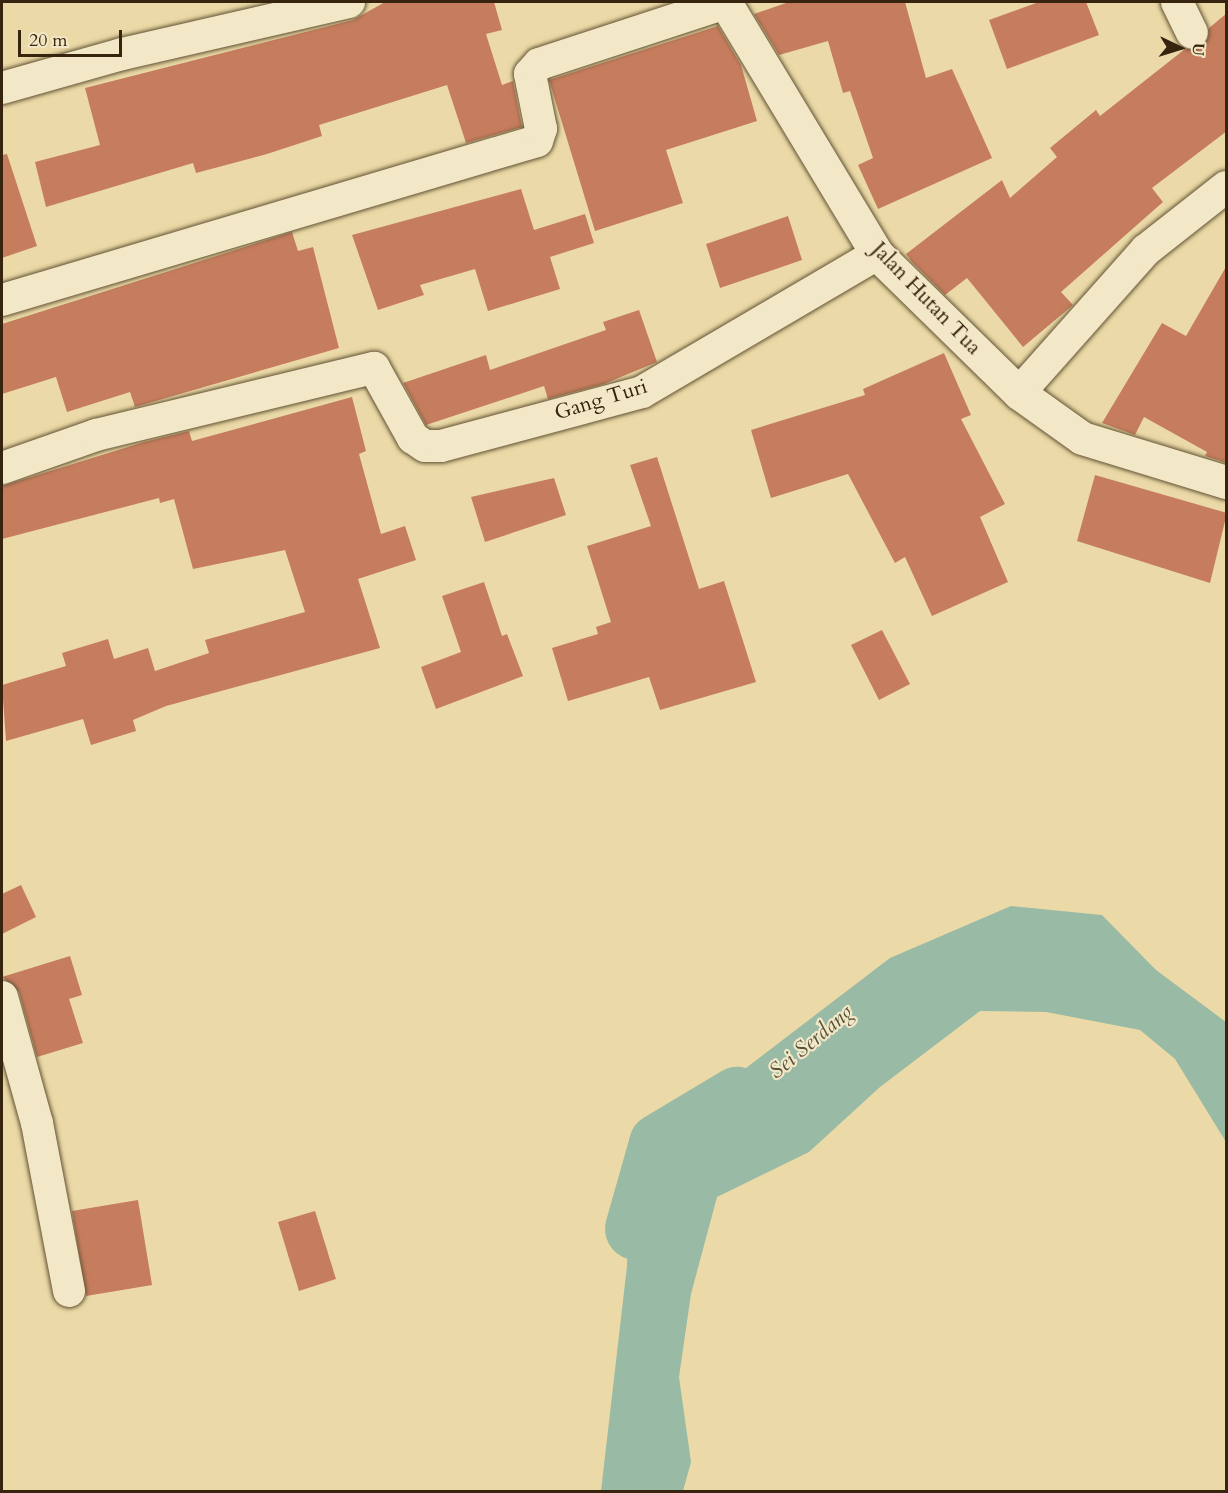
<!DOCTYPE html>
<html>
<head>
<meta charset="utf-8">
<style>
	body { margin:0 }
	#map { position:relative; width:1228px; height:1493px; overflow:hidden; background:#ebdaa7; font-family:Cardo,serif }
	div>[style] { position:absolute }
	.water>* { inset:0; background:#99bba5 }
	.river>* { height:62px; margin:-31px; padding:0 31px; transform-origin:31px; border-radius:31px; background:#99bba5 }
	.building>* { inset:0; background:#c67d5e }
	.roads { filter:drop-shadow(0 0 2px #635234) drop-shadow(0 0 2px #635234) }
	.street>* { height:32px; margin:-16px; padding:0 16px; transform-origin:16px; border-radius:16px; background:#f2e7c6 }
	.secondary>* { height:33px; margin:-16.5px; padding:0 16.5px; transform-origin:16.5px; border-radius:16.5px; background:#f2e7c6 }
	span { translate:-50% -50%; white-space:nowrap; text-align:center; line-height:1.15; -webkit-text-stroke:4.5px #f2e7c6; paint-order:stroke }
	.street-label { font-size:21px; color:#36240e }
	.water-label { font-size:22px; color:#54513b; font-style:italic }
	.frame { position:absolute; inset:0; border:3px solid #36240e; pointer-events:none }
	.north { position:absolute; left:1150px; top:18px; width:60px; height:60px; -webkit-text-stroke:4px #f2e7c6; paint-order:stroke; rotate:94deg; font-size:16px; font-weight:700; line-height:24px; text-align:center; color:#36240e }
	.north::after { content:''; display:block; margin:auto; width:21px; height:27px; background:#36240e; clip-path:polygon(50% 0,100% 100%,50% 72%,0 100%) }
	.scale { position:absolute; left:18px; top:30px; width:104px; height:27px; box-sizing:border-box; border:3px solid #36240e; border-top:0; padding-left:8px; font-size:18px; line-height:21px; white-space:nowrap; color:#36240e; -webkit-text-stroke:4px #f2e7c6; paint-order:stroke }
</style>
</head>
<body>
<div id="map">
	<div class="water">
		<i style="clip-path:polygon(1011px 906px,1102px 915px,1156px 970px,1226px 1022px,1226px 1142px,1175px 1059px,1140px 1030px,1046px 1012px,980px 1011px,880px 1087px,809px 1152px,717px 1197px,691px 1294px,679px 1377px,691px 1462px,683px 1491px,601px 1491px,627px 1266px,629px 1188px,683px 1116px,890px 958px)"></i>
	</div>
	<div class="river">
		<i style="left:636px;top:1229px;width:88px;rotate:-74.2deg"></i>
		<i style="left:660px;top:1144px;width:90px;rotate:-30.9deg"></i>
	</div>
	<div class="building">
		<i style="clip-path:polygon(385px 2px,494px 2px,502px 30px,486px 34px,502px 85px,513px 81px,522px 127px,466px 143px,447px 85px,319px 125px,322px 136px,267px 154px,196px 173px,193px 163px,46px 207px,35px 162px,100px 145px,85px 88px,353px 20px)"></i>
		<i style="clip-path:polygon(789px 2px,905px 2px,926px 78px,952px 69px,992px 158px,878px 209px,858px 165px,873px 158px,850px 91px,843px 93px,828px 41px,779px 55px,754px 14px)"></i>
		<i style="clip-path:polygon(1039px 2px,1086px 2px,1099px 35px,1007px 69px,989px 20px)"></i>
		<i style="clip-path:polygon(1227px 13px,1227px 131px,1152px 188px,1163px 202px,1061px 292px,1073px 305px,1023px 347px,967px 278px,945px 295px,912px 262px,906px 254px,1002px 180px,1010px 198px,1057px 157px,1050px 148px,1096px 110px,1100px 116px,1185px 49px,1200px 49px,1209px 28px)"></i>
		<i style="clip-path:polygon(718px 26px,741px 65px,757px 121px,666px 150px,683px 203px,595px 231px,549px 80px)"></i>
		<i style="clip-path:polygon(7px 154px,37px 246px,2px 258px,2px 155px)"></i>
		<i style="clip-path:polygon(521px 189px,534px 230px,585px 214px,594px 243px,550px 257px,560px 289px,488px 311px,475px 269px,420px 285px,424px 295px,378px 310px,352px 235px)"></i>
		<i style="clip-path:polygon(788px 216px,802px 260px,720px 288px,706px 244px)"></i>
		<i style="clip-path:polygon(292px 232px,298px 251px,313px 247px,339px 348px,135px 407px,130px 392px,67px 412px,56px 377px,2px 394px,2px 324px)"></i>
		<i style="clip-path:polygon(1227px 265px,1227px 463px,1205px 456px,1207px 452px,1144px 417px,1135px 435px,1102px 423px,1162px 323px,1186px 336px)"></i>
		<i style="clip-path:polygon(639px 310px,657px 362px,604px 384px,548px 399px,544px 386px,426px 425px,403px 383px,486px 355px,490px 370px,606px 330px,603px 322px)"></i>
		<i style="clip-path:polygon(944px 353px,971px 415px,961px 419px,1005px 504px,980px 517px,1008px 582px,932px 616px,905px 557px,895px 563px,848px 474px,771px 498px,751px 430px,865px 395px,863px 389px)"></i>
		<i style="clip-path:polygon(352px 397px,366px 451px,359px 454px,381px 534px,405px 526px,416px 560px,358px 579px,380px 648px,166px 706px,133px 720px,136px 731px,91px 745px,83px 719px,6px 741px,2px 685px,66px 666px,62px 653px,108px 639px,114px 659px,148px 648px,155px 671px,209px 653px,205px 640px,305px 612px,285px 550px,193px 569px,174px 499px,160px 503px,159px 498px,2px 539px,2px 486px,144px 442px,189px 431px,192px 441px)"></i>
		<i style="clip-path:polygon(657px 457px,699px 589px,724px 581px,756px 682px,660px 710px,649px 677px,568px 701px,552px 648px,598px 634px,596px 627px,611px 622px,587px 546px,651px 526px,630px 465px)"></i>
		<i style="clip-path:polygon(1095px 475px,1227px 513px,1210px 583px,1077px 541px)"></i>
		<i style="clip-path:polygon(554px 478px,566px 515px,485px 542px,471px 497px)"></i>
		<i style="clip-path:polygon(484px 582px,502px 636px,507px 634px,523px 676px,436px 709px,421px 667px,461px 652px,442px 596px)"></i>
		<i style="clip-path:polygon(882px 630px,910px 684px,879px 700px,851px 645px)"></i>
		<i style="clip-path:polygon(21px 885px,36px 917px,2px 934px,2px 894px)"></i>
		<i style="clip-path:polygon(70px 956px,82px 995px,69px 999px,83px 1043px,37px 1057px,19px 992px,2px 977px)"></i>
		<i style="clip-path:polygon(138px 1200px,152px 1285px,86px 1296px,72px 1211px)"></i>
		<i style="clip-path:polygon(315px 1211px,336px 1279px,299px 1291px,278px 1222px)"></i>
	</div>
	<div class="roads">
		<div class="street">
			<i style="left:1177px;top:2px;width:34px;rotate:64deg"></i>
			<i style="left:2px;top:88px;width:125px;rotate:-15.8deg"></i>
			<i style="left:122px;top:54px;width:233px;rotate:-12.9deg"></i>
			<i style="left:2px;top:300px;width:558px;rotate:-16.55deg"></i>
			<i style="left:537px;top:141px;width:13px;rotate:-72deg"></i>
			<i style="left:541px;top:129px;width:56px;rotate:-101.3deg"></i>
			<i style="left:530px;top:74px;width:13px;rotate:-48deg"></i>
			<i style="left:539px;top:64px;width:197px;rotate:-18.1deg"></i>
			<i style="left:1019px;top:393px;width:191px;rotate:-48.4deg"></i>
			<i style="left:1146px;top:250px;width:102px;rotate:-38.2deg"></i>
			<i style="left:2px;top:468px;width:100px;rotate:-19.3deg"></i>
			<i style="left:96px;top:435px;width:286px;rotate:-13.6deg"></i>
			<i style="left:374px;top:368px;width:80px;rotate:60.9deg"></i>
			<i style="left:413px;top:438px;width:14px;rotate:34deg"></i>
			<i style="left:425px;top:446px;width:16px"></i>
			<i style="left:441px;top:446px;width:208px;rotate:-15deg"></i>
			<i style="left:642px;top:392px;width:273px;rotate:-30.4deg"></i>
			<i style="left:2px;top:997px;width:131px;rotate:74.5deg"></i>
			<i style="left:37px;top:1123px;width:171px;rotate:79.2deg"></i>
		</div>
		<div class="secondary">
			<i style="left:725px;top:2px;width:294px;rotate:58.9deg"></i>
			<i style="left:877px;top:254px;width:199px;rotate:44.4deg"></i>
			<i style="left:1019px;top:393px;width:77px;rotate:35.5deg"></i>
			<i style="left:1082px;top:438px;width:151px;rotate:17deg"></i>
		</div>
	</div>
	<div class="street-label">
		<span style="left:926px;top:299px;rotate:46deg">Jalan Hutan Tua</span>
		<span style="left:601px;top:400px;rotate:-17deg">Gang Turi</span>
	</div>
	<div class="water-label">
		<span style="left:811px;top:1042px;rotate:-40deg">Sei Serdang</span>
	</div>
	<div class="frame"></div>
	<div class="north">U</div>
	<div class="scale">20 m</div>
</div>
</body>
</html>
